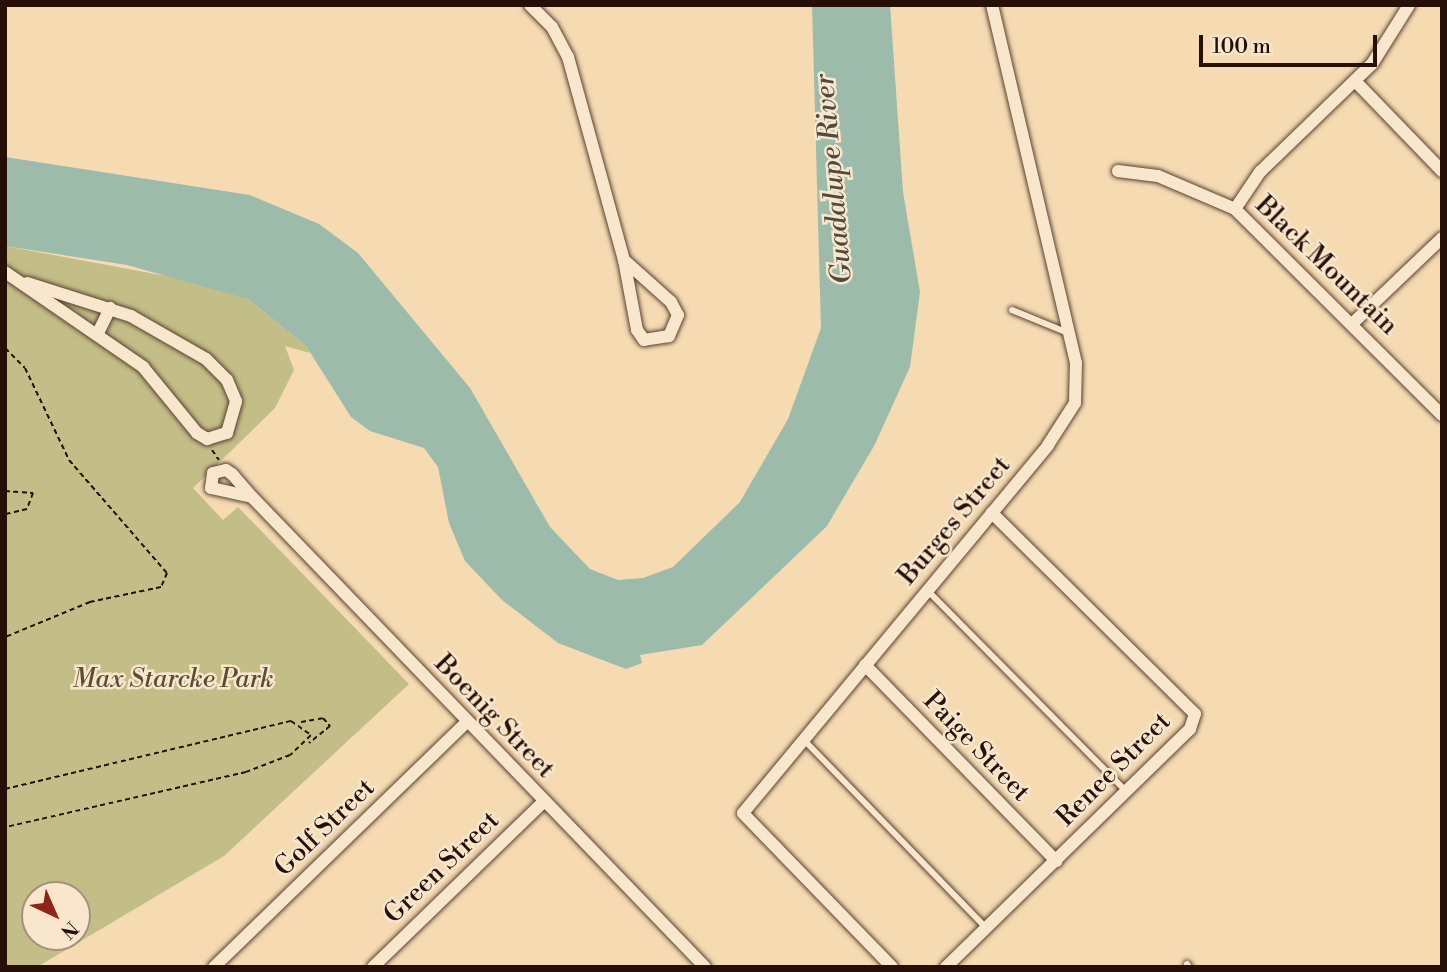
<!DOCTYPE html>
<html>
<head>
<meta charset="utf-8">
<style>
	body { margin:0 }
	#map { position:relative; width:1447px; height:972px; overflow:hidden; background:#f5dab2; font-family:"Libre Bodoni",serif }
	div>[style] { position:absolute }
	.green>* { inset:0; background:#c3bd87 }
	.water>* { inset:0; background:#9cbbab }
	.path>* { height:2px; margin-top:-1px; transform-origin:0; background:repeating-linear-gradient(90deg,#260f06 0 5px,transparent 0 8.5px) }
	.roads { filter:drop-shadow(0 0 2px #5a4231) drop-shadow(0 0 2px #5a4231) }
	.service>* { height:6px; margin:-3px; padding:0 3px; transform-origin:3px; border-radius:3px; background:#f8e7cd }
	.minor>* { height:12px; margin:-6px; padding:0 6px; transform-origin:6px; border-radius:6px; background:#f8e7cd }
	span { translate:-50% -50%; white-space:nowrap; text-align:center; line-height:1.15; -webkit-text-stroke:5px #f8e7cd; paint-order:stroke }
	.street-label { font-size:26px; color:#260f06 }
	.park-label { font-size:26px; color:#5d4c33; font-style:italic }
	.water-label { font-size:28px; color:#4f4b40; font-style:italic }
	.frame { position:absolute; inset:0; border:7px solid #260f06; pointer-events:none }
	.north { position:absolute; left:21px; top:881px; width:70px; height:70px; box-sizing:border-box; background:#f8e7cd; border:2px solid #a4917d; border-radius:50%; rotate:136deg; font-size:19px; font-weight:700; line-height:28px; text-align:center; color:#260f06 }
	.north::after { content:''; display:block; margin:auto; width:24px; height:32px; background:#8f2418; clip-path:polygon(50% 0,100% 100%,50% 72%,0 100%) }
	.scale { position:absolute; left:1199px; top:35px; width:178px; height:32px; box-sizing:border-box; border:4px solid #260f06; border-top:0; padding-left:9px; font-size:21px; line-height:24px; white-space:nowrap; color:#260f06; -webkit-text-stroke:5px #f8e7cd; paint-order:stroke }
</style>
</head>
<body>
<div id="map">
	<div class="green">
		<i style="clip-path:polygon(evenodd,5px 246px,214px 285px,248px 299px,306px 346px,310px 353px,285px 346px,294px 370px,275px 408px,193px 488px,223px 520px,238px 507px,409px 684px,224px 856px,37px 967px,5px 967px,5px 246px,35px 895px,77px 895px,77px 937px,35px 937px,35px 895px)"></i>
	</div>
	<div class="water">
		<i style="clip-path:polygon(812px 5px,890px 5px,903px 192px,920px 292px,910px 367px,874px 446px,827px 526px,702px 645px,640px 655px,642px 663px,626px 669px,558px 643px,502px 600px,465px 561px,449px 523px,438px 467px,424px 448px,370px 431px,351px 417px,306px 346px,248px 299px,127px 265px,5px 246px,5px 157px,250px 195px,319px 224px,358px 253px,470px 388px,550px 527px,590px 569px,618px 580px,643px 578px,673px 567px,740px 502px,788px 419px,821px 328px)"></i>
	</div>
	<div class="path">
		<i style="left:5px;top:348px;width:28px;rotate:45deg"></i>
		<i style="left:25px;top:368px;width:102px;rotate:64.4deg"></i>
		<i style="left:69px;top:460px;width:150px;rotate:49.1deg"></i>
		<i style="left:167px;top:573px;width:15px;rotate:113deg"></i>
		<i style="left:161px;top:587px;width:73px;rotate:168.1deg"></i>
		<i style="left:90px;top:602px;width:92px;rotate:157.6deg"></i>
		<i style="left:212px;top:450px;width:12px;rotate:55deg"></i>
		<i style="left:5px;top:491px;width:28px;rotate:4deg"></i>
		<i style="left:33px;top:493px;width:17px;rotate:111deg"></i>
		<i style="left:27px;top:509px;width:23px;rotate:167deg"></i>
		<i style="left:301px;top:722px;width:22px;rotate:-10deg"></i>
		<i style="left:323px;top:718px;width:11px;rotate:49deg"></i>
		<i style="left:330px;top:726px;width:27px;rotate:141deg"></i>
		<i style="left:5px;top:789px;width:294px;rotate:-13.4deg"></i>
		<i style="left:291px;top:721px;width:24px;rotate:35deg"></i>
		<i style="left:311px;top:735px;width:29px;rotate:136deg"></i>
		<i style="left:290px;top:755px;width:47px;rotate:158.9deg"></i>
		<i style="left:246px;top:772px;width:247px;rotate:167.1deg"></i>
	</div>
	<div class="roads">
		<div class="service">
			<i style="left:1012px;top:310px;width:61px;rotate:22.3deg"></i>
			<i style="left:928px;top:591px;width:281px;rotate:45.3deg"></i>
			<i style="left:804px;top:740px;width:262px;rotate:45.9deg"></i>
			<i style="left:1187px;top:964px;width:4px;rotate:56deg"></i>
		</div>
		<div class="minor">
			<i style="left:530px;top:5px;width:31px;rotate:45deg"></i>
			<i style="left:552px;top:27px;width:34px;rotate:62deg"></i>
			<i style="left:568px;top:57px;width:211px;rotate:74.6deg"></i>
			<i style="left:1356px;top:82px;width:124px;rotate:46deg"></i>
			<i style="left:1118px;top:171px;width:40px;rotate:7.1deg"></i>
			<i style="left:1158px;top:176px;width:84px;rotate:23.2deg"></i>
			<i style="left:1235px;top:209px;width:292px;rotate:44.9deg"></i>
			<i style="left:1235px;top:209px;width:45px;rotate:-56deg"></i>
			<i style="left:1260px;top:172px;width:156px;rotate:-44deg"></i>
			<i style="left:1372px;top:64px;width:70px;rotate:-57.9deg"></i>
			<i style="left:624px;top:260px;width:63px;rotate:41.8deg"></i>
			<i style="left:671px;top:302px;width:15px;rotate:62deg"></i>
			<i style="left:678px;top:315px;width:23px;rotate:113deg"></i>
			<i style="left:669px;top:336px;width:25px;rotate:171deg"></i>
			<i style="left:644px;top:340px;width:12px;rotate:-125deg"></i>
			<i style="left:637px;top:330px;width:71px;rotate:-100.5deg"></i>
			<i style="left:5px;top:272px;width:168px;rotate:34.5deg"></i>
			<i style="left:143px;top:367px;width:85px;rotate:50.7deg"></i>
			<i style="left:197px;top:433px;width:12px;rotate:31deg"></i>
			<i style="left:207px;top:439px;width:21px;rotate:-17deg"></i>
			<i style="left:227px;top:433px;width:33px;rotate:-74deg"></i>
			<i style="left:236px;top:401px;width:23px;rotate:-113deg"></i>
			<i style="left:227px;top:380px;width:30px;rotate:-135deg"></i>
			<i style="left:206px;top:359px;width:86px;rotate:-150.2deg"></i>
			<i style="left:131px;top:316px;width:109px;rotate:-162.4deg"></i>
			<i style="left:1353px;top:323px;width:123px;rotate:-43.7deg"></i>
			<i style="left:98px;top:333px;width:28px;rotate:-64deg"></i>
			<i style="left:226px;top:470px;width:7px;rotate:34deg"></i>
			<i style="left:232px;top:474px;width:30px;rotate:49deg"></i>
			<i style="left:252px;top:497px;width:42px;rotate:-167.6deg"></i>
			<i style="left:211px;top:488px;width:15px;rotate:-82deg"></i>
			<i style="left:213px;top:473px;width:13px;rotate:-13deg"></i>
			<i style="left:252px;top:497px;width:653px;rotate:46.06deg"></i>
			<i style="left:865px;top:665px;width:274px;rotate:45.7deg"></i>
			<i style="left:214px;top:967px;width:352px;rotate:-44.1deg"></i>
			<i style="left:373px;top:967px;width:237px;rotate:-44.1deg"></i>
			<i style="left:892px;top:967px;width:214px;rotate:-134.1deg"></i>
			<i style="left:743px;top:813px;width:478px;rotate:-50.3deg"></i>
			<i style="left:1048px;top:445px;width:50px;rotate:-57.3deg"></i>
			<i style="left:1075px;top:403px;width:40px;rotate:-88.6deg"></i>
			<i style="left:1076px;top:363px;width:368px;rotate:-103.2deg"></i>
			<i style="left:946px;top:967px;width:341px;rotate:-44.3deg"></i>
			<i style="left:1190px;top:729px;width:16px;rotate:-72deg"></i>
			<i style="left:1195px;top:714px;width:286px;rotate:-135.3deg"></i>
		</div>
	</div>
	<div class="street-label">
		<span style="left:1326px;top:266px;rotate:44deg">Black Mountain</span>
		<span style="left:955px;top:521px;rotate:-50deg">Burges Street</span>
		<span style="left:494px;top:717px;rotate:46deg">Boenig Street</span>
		<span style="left:976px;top:747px;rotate:46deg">Paige Street</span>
		<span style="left:1114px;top:770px;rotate:-45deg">Renee Street</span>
		<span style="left:325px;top:828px;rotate:-44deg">Golf Street</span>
		<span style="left:442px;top:868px;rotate:-44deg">Green Street</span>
	</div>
	<div class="park-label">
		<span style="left:173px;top:680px">Max Starcke Park</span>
	</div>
	<div class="water-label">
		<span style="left:834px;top:179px;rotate:-95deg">Guadalupe River</span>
	</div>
	<div class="frame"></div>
	<div class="north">N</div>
	<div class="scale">100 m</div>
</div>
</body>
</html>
